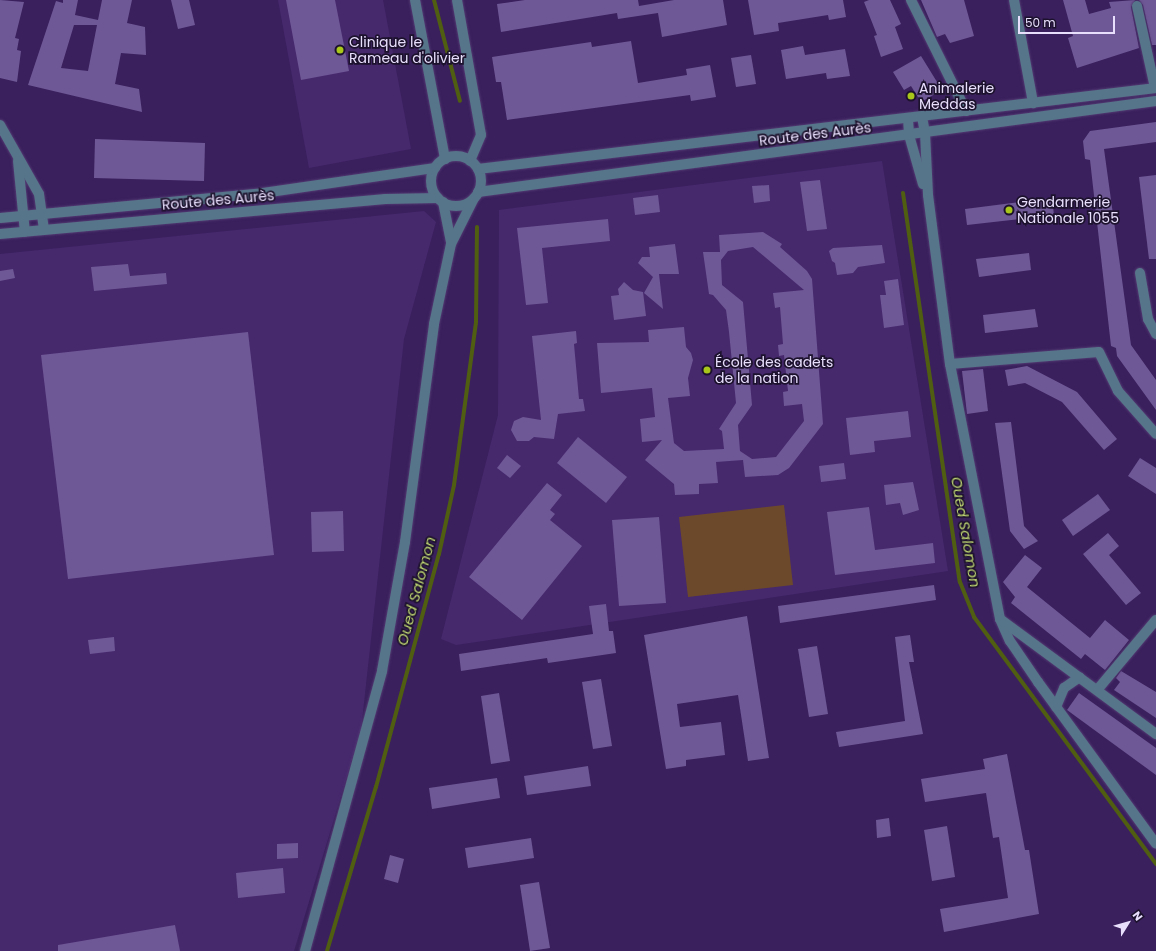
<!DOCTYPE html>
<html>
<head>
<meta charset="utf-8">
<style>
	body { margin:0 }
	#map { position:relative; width:1156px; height:951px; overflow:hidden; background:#3a205d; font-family:Poppins,sans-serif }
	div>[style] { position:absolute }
	.built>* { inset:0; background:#46286d }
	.green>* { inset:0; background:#6c492b }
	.stream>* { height:4px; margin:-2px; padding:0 2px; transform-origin:2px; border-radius:2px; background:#505e11 }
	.building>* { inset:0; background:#6f5896 }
	.roads { filter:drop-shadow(0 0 1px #523b73) drop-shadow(0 0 1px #523b73) }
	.minor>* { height:10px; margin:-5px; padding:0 5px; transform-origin:5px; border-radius:5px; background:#57758a }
	.minor>.ring { margin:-5px; padding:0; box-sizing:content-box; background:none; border:10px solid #57758a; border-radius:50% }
	.dots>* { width:11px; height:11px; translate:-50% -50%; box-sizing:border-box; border:2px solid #1d122d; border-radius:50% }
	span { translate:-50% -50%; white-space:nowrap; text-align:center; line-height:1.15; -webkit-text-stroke:3.5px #1d122d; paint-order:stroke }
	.poi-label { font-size:14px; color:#e8dffd }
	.left { translate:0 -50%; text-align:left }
	.street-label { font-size:14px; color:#e8dffd }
	.water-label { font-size:15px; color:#c0d873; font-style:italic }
	.north { position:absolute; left:1108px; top:903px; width:40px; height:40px; -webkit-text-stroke:3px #1d122d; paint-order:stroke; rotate:53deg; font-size:11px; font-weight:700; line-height:16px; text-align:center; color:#e8dffd }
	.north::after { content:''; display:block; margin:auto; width:14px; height:18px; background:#e8dffd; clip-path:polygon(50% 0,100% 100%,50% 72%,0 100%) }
	.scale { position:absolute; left:1018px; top:16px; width:97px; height:18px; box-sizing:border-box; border:2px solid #e8dffd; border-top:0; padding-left:5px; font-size:12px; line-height:14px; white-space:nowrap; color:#e8dffd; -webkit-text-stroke:3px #1d122d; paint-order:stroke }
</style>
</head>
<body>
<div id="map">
	<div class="built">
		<i style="clip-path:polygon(278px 0,383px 0,411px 149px,309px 168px)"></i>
		<i style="clip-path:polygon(882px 161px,948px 571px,456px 645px,441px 639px,498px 415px,499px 210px)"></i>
		<i style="clip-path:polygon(424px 211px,436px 222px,404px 339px,361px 730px,294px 951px,0 951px,0 254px)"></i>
	</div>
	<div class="green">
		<i style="clip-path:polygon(784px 505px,793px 585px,688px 597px,679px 517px)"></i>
	</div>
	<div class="stream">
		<i style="left:434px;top:0;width:104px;rotate:75.6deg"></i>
		<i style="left:903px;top:193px;width:393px;rotate:81.7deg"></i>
		<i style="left:960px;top:582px;width:38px;rotate:68deg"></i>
		<i style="left:974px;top:617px;width:307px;rotate:53.6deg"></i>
		<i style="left:327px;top:951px;width:171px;rotate:-73.4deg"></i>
		<i style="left:376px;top:787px;width:241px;rotate:-74.9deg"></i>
		<i style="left:439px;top:554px;width:71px;rotate:-77.7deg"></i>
		<i style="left:454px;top:485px;width:164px;rotate:-82.3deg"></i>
		<i style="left:476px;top:322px;width:95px;rotate:-89.4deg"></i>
	</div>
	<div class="building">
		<i style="clip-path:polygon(0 0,24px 2px,15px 38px,19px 39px,17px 50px,21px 51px,17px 82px,0 78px)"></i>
		<i style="clip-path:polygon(evenodd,63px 0,78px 0,75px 15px,98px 20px,102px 0,132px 0,127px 23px,145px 27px,146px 55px,121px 53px,115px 84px,139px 89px,142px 112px,28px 85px,56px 1px,63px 3px,63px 0,74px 25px,97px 25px,88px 71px,61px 68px,74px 25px)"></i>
		<i style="clip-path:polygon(171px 0,189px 0,195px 25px,178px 29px)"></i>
		<i style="clip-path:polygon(286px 0,335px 0,349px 71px,301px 80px)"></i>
		<i style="clip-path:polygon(525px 0,638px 0,639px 6px,674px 0,723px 0,727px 25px,662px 37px,658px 13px,618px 19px,617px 13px,501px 32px,497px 4px)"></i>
		<i style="clip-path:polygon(748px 0,843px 0,846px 17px,829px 20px,828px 15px,778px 23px,779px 31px,754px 35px)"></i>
		<i style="clip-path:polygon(869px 0,890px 0,901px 24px,895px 27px,903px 49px,881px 57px,874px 36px,877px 35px,864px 2px)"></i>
		<i style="clip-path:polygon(921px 0,964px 0,974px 36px,950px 43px,945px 34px,937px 37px)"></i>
		<i style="clip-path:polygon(1063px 0,1085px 0,1089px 14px,1111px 8px,1109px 2px,1135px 0,1131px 7px,1139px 48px,1077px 68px,1068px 38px,1073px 36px)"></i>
		<i style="clip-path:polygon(1139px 0,1156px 0,1156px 45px,1152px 45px,1143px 5px)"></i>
		<i style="clip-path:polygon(631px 41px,638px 83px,687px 75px,686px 69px,710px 65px,716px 97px,691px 101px,690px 95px,507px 120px,501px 82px,496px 82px,492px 57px,591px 42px,592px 47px)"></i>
		<i style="clip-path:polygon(803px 46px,805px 55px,845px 49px,850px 76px,827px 79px,826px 73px,786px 79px,781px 50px)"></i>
		<i style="clip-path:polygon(751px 55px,756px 84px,736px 87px,731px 58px)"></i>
		<i style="clip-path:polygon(921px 56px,942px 90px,921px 102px,911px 86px,904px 90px,893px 72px)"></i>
		<i style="clip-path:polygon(1156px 122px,1156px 142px,1104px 149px,1131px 345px,1156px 380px,1156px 410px,1117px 356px,1116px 348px,1111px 346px,1090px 160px,1085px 159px,1083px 141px,1090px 131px)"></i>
		<i style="clip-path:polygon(95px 139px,205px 143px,204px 181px,94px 178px)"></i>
		<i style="clip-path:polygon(1156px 175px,1156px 259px,1149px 259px,1139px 177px)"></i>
		<i style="clip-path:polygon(820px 180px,827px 229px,807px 231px,800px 182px)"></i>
		<i style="clip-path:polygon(769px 185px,770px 201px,754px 203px,752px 186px)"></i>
		<i style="clip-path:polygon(658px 195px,660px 212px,635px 215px,633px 198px)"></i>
		<i style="clip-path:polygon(1052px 198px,1054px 215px,967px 225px,965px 209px)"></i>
		<i style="clip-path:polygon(608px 219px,610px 241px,542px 248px,548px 303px,526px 305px,517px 228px)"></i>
		<i style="clip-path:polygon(evenodd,763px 232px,782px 244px,780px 247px,807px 271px,812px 279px,823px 424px,789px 468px,778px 475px,745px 477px,743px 460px,716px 462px,718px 483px,699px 484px,699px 494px,675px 495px,674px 484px,645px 460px,662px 440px,642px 442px,640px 419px,655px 417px,652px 388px,601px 393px,597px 343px,649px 342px,648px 330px,684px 327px,686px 347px,691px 353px,693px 360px,688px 378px,690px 396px,668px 398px,674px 443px,684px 451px,724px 449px,722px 431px,719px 429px,736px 403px,729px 332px,726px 310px,713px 295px,709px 294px,703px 252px,720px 252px,719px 235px,763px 232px,753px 247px,804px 290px,773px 293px,775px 308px,780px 307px,783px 344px,778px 345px,779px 356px,784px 355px,788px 391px,783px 392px,784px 406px,802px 404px,804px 421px,776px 457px,752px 459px,740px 451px,738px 425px,752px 405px,743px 302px,722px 285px,721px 260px,728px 251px,753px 247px)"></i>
		<i style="clip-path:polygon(675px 244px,679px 274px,659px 274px,663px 309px,644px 293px,653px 277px,638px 263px,642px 257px,650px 257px,649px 247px)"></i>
		<i style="clip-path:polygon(882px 245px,885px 263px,858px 267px,853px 273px,837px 275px,835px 263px,832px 261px,829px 251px,833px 248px)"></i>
		<i style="clip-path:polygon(1029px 253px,1031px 270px,979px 277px,976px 259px)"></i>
		<i style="clip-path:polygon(128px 264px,130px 276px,166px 273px,167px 284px,94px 291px,91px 267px)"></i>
		<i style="clip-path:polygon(13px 269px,15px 278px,0 281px,0 271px)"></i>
		<i style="clip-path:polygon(898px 279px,904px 325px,884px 328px,880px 295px,886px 295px,884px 281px)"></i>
		<i style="clip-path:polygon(624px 282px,633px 290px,643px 292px,646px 316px,614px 320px,611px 296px,619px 295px,618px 289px)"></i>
		<i style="clip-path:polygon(1035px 309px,1038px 327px,985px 333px,983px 315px)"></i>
		<i style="clip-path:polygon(576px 331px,577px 343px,574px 344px,579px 399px,583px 399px,585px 411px,558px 414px,554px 439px,534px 437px,529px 441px,517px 441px,511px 430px,514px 421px,523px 417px,541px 420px,532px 336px)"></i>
		<i style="clip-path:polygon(248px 332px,274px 555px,68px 579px,41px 355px)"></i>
		<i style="clip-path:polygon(1027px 366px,1077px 392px,1117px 439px,1104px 450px,1062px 402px,1025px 383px,1008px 386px,1005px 370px)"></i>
		<i style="clip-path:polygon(983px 369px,988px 411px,967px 414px,962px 371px)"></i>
		<i style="clip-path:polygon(908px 411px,911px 437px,874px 441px,875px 452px,850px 455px,846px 418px)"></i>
		<i style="clip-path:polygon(1011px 422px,1024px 526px,1038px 541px,1024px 549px,1010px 531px,995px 423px)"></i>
		<i style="clip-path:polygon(578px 437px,627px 477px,606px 503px,557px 463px)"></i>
		<i style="clip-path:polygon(507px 455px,521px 466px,510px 478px,497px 468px)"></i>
		<i style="clip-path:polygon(1140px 458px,1156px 468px,1156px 494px,1128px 476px)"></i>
		<i style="clip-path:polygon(844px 463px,846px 479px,821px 482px,819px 466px)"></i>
		<i style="clip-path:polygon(913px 482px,919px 510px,903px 515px,900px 503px,886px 505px,884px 485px)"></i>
		<i style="clip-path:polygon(547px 483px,562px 495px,550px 510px,555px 514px,550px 520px,582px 546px,522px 620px,469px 577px)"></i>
		<i style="clip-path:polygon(1098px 494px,1110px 510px,1073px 536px,1062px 520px)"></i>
		<i style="clip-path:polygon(869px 507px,875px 550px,933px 543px,935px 563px,835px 575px,827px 512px)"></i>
		<i style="clip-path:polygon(343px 511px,344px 551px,312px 552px,311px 512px)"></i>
		<i style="clip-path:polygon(659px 517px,666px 603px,619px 606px,612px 520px)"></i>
		<i style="clip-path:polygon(1108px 533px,1119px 546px,1109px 555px,1141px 593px,1126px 605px,1083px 554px)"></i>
		<i style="clip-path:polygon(1025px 555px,1042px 568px,1027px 587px,1090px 638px,1105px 620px,1129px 640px,1105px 670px,1085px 654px,1081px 659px,1011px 603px,1015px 597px,1003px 582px)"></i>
		<i style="clip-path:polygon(934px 585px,936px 600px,780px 623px,778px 606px)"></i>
		<i style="clip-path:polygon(606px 604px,609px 631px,613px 631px,616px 653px,548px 663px,547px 658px,461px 671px,459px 654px,593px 634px,589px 606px)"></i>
		<i style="clip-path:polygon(747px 616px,769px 758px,748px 761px,738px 695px,677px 704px,680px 727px,721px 722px,725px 755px,686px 760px,686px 766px,666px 769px,644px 635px)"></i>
		<i style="clip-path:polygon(910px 635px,914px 662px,909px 662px,923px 734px,839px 747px,836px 732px,905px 721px,895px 637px)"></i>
		<i style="clip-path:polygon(114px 637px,115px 651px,90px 654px,88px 640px)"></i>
		<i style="clip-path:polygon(817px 646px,828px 714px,809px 717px,798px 649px)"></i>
		<i style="clip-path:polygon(1121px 671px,1156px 692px,1156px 718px,1114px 690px,1120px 682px,1116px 678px)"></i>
		<i style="clip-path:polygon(601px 679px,612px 746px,593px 749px,582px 682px)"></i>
		<i style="clip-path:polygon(499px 693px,510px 761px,491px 764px,481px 696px)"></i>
		<i style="clip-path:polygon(1079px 693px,1156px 748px,1156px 775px,1067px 710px)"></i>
		<i style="clip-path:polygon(1007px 754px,1025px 850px,1029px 850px,1039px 914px,944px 932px,940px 909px,1008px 898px,999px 837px,993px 838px,986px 793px,925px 802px,921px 779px,985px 769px,983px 759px)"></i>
		<i style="clip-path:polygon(588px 766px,591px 786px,527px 795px,524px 776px)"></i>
		<i style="clip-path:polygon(497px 778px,500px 798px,432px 809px,429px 788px)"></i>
		<i style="clip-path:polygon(889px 818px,891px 836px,877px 838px,876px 820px)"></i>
		<i style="clip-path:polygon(947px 826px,955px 877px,932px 881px,924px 830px)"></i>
		<i style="clip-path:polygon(531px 838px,534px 858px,468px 868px,465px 848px)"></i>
		<i style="clip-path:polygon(298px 843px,298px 858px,277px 859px,277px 844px)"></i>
		<i style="clip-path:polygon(390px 855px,404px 859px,398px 883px,384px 879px)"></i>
		<i style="clip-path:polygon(283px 868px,285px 893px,238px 898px,236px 873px)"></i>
		<i style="clip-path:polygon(539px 882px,550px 948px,530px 951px,520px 885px)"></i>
		<i style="clip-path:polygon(175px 925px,180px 951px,58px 951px,58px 945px)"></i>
	</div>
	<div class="roads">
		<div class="minor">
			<i style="left:415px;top:0;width:162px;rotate:79.3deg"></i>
			<i style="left:457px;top:0;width:137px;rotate:79.9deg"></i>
			<i style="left:481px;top:135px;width:28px;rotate:113deg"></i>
			<i style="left:911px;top:0;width:124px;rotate:63.6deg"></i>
			<i style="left:1014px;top:0;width:105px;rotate:79.5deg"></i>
			<i style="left:1137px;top:6px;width:84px;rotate:77.6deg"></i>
			<i style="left:922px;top:117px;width:16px;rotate:79deg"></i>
			<i style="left:925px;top:133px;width:62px;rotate:87.2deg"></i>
			<i style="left:928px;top:195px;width:170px;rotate:82.6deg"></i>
			<i style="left:950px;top:364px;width:260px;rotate:78.9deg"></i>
			<i style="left:1000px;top:619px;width:24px;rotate:66deg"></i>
			<i style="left:1010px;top:641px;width:50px;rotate:55.7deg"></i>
			<i style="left:1038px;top:682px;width:200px;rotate:53.9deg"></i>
			<i style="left:908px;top:119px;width:16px;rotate:86deg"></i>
			<i style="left:909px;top:135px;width:51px;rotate:74.1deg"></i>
			<i style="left:0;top:125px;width:79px;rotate:60.5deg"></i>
			<i style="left:39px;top:194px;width:36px;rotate:82deg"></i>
			<i class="ring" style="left:431px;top:156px;width:40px;height:40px"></i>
			<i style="left:18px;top:161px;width:71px;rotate:84.4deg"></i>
			<i style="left:478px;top:169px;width:683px;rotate:-6.81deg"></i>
			<i style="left:478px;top:192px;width:684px;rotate:-7.64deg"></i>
			<i style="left:443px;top:202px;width:41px;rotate:78.7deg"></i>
			<i style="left:0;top:218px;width:264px;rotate:-5.4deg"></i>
			<i style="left:263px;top:193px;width:174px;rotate:-8.3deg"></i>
			<i style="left:0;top:234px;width:387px;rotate:-5.2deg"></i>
			<i style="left:385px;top:199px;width:53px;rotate:-1.1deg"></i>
			<i style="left:1140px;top:273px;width:47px;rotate:80.1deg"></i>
			<i style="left:1148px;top:319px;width:17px;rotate:62deg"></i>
			<i style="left:950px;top:364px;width:149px;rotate:-4.6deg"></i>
			<i style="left:1099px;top:352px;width:43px;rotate:64deg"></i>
			<i style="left:1118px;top:391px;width:57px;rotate:48.5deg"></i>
			<i style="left:1000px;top:619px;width:194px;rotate:36.4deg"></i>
			<i style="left:1098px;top:689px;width:90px;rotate:-50deg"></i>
			<i style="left:1056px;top:707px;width:21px;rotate:-67deg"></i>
			<i style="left:1064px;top:688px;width:19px;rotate:-35deg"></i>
			<i style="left:305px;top:951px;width:290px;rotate:-74.6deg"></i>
			<i style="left:382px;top:671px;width:131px;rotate:-79.9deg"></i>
			<i style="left:405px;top:542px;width:220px;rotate:-82.4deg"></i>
			<i style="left:434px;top:324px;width:82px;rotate:-78deg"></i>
			<i style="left:451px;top:244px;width:51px;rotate:-63.4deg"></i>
		</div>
	</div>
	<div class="dots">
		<i style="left:340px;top:50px;background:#a9c71a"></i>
		<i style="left:911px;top:96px;background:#a9c71a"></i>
		<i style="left:1009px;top:210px;background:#a9c71a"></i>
		<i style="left:707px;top:370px;background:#a9c71a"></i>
	</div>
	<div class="poi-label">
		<span class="left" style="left:349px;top:50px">Clinique le<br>Rameau d'olivier</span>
		<span class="left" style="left:919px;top:96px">Animalerie<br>Meddas</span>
		<span class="left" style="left:1017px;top:210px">Gendarmerie<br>Nationale 1055</span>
		<span class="left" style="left:715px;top:370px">École des cadets<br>de la nation</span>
	</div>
	<div class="street-label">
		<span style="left:815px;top:134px;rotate:-7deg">Route des Aurès</span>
		<span style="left:218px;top:200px;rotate:-5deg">Route des Aurès</span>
	</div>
	<div class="water-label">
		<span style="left:966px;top:532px;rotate:80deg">Oued Salomon</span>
		<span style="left:416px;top:591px;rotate:-75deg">Oued Salomon</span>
	</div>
	<div class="north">N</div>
	<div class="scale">50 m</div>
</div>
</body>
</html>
